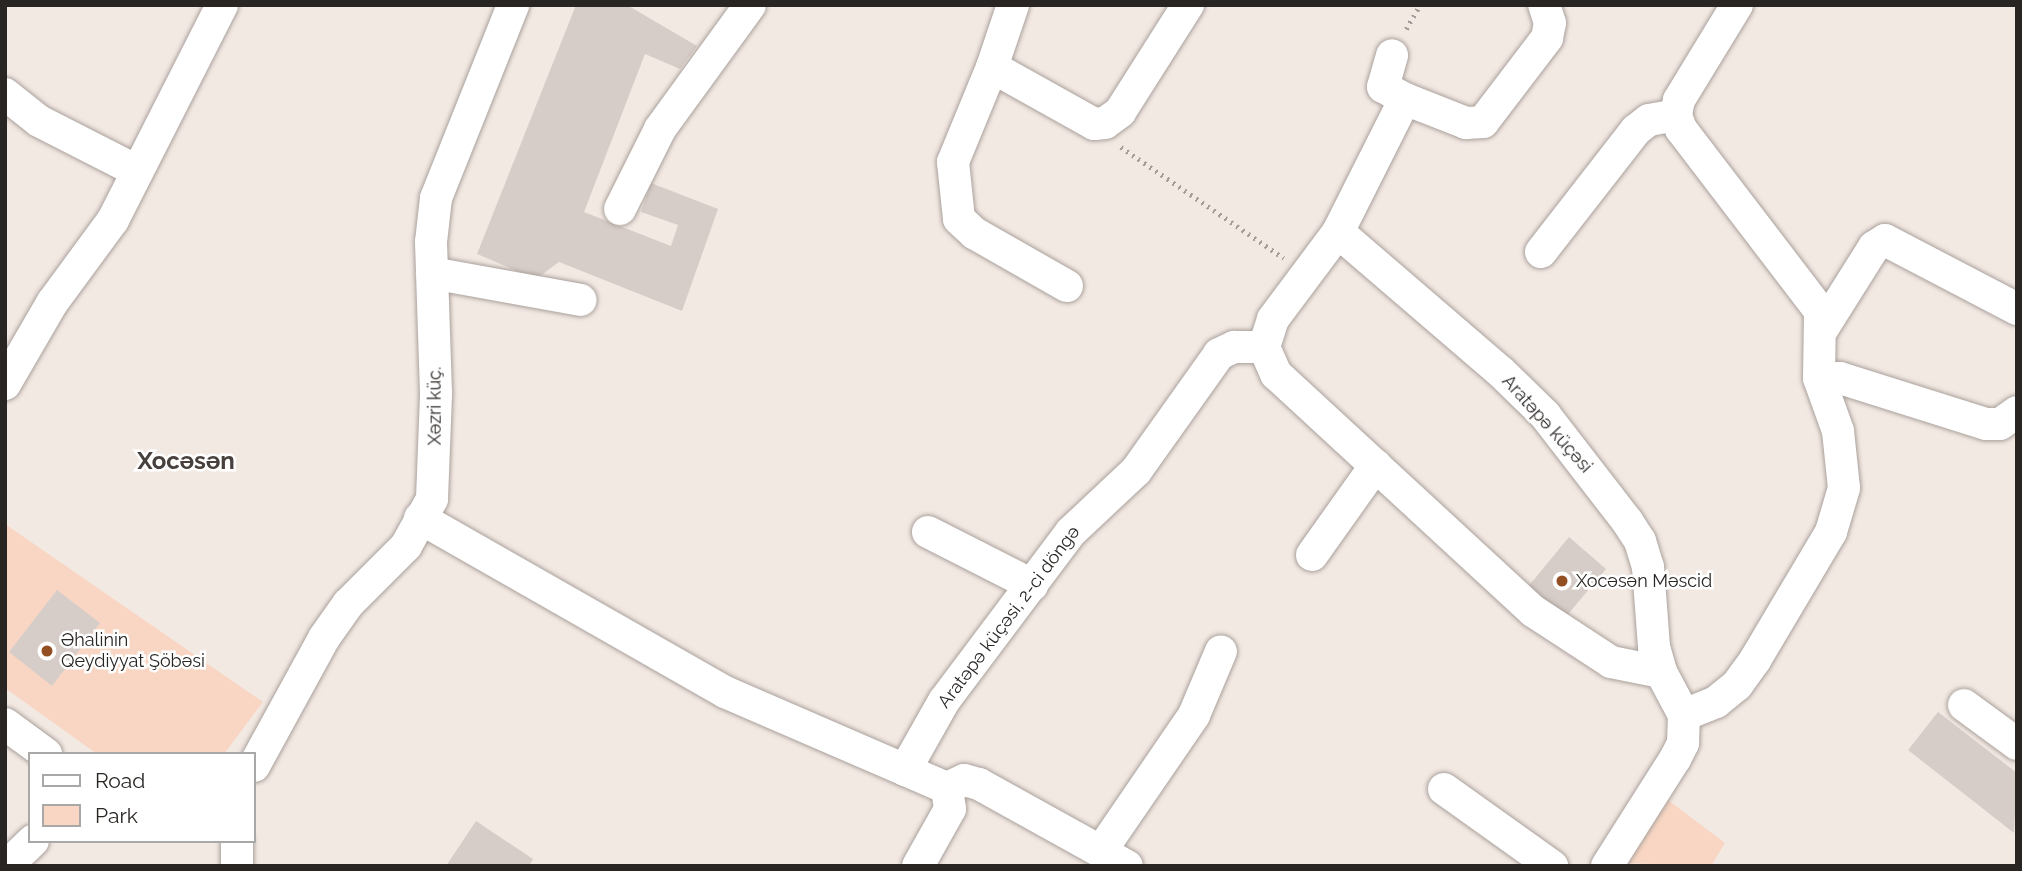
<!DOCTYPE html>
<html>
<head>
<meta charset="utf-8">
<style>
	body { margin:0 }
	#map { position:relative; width:2022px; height:871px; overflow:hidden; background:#f3e9e3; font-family:Raleway,sans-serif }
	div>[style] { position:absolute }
	.green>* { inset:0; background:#f8d6c3 }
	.building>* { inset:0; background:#d7cdc8 }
	.path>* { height:4.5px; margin-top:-2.25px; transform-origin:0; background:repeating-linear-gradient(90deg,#a39c98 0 2px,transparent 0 7px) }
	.roads { filter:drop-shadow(0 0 2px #aaa19c) drop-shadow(0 0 2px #aaa19c) }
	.minor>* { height:32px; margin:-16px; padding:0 16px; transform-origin:16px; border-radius:16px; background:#fff }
	.dots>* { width:19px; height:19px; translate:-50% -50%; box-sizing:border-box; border:4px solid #fff; border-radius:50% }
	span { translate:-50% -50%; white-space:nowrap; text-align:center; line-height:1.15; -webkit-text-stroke:5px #fff; paint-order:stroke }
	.street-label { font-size:18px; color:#282523 }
	.poi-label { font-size:18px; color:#282523 }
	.left { translate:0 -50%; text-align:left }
	.district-label { font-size:24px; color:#48403c; font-weight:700 }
	.frame { position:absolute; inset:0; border:7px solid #282523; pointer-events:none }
	.legend { position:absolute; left:28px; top:752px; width:228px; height:91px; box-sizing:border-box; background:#fff; border:2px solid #a9a8a7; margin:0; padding:9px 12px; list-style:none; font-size:21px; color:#282523 }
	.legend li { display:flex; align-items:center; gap:14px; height:35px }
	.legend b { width:35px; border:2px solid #a9a8a7 }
</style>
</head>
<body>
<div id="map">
	<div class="green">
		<i style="clip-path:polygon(5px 524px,263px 702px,224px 754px,97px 754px,5px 688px)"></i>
		<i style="clip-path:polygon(1664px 797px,1725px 843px,1711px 866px,1623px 863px)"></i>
	</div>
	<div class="building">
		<i style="clip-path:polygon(576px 5px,627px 5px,697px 46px,680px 69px,645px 54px,584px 212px,671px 246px,678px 225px,641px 212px,651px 183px,718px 209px,682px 311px,559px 262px,536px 279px,477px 254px)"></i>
		<i style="clip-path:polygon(1569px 537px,1606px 569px,1564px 619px,1527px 588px)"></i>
		<i style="clip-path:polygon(57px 590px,100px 623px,52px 686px,9px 652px)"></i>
		<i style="clip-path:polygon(1938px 712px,2017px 773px,2014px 833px,1908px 750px)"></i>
		<i style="clip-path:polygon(476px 821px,533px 859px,529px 866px,446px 866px)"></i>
	</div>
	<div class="path">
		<i style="left:1406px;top:29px;width:28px;rotate:-60deg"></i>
		<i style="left:1121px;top:147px;width:197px;rotate:34.3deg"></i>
	</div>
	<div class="roads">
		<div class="minor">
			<i style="left:1013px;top:5px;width:65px;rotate:108.7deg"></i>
			<i style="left:992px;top:67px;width:117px;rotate:29.2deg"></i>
			<i style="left:1094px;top:124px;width:11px;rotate:-5deg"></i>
			<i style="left:1105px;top:123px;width:19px;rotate:-36deg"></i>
			<i style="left:1120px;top:112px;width:127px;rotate:-57.6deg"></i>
			<i style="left:992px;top:67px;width:103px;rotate:112.3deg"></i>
			<i style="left:953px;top:162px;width:57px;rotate:84deg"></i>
			<i style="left:959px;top:219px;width:21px;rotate:43deg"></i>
			<i style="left:974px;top:233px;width:107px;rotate:29.7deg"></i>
			<i style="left:5px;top:94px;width:43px;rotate:38.5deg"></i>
			<i style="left:39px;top:121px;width:110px;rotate:27deg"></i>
			<i style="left:1405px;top:99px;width:66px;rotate:21.5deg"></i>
			<i style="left:1466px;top:123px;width:17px;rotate:-3deg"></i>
			<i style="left:1483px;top:122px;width:106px;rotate:-52.7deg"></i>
			<i style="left:1547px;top:38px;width:15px;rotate:-79deg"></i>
			<i style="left:1550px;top:23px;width:19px;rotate:-108deg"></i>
			<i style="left:620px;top:209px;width:89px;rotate:-63.4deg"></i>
			<i style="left:660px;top:129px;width:153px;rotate:-54deg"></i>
			<i style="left:1338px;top:232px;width:215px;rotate:40.7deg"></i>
			<i style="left:1501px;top:372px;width:62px;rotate:44.3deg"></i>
			<i style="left:1545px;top:415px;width:134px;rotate:52.3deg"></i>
			<i style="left:1627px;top:521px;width:24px;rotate:57deg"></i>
			<i style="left:1640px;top:541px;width:27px;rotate:73deg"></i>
			<i style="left:1648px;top:567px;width:80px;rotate:85.7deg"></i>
			<i style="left:1654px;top:647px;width:26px;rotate:74deg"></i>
			<i style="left:1661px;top:672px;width:49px;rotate:61.9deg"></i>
			<i style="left:1541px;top:252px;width:155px;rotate:-52.1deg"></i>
			<i style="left:1636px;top:130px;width:16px;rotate:-38deg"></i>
			<i style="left:1649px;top:120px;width:27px;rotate:-10deg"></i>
			<i style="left:432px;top:273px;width:151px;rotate:10.3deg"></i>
			<i style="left:1823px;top:328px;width:96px;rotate:-57.8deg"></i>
			<i style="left:1874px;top:247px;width:13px;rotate:-32deg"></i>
			<i style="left:1885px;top:240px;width:149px;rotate:27.6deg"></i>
			<i style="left:1264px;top:347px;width:30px;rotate:66deg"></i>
			<i style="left:1276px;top:374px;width:350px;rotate:42.7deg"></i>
			<i style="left:1533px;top:611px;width:93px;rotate:33.2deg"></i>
			<i style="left:1611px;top:662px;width:51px;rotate:11.3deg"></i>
			<i style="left:1819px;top:378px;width:21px"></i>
			<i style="left:1840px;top:378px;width:153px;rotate:17.5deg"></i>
			<i style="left:1986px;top:424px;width:14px"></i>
			<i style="left:2000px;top:424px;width:21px;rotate:-35deg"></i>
			<i style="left:5px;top:384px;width:94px;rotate:-59.9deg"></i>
			<i style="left:52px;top:303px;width:103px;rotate:-53.7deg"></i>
			<i style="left:113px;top:220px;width:241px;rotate:-63.1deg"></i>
			<i style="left:420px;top:518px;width:351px;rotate:29.7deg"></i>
			<i style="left:725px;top:692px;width:242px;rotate:23.4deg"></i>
			<i style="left:947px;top:788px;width:21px;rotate:82deg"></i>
			<i style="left:950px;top:809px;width:65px;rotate:119.3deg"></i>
			<i style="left:928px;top:532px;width:117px;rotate:27deg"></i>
			<i style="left:1312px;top:555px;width:110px;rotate:-54.6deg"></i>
			<i style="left:1964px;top:705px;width:66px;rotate:36.3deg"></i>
			<i style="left:5px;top:724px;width:51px;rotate:36.2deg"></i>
			<i style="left:254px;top:766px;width:146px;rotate:-61.3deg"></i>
			<i style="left:324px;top:638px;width:42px;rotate:-54.8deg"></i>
			<i style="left:348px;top:604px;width:82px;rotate:-45deg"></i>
			<i style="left:406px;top:546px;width:54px;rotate:-61deg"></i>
			<i style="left:432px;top:499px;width:106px;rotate:-87.8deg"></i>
			<i style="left:436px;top:393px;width:151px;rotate:-91.9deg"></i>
			<i style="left:431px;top:242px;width:44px;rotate:-83.5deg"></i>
			<i style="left:436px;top:198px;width:208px;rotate:-68.2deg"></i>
			<i style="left:905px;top:770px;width:79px;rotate:-60.5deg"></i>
			<i style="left:944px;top:701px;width:211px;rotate:-53.1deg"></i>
			<i style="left:1071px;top:532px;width:89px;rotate:-43.2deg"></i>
			<i style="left:1136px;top:471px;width:143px;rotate:-54.6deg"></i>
			<i style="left:1219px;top:354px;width:17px;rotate:-25deg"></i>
			<i style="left:1234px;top:347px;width:30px"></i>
			<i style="left:1264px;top:347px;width:29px;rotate:-72deg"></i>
			<i style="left:1273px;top:319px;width:109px;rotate:-53.2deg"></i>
			<i style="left:1338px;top:232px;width:149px;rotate:-63.3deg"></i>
			<i style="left:1405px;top:99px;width:25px;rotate:-151deg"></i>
			<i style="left:1383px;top:87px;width:33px;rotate:-74deg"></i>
			<i style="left:947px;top:788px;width:19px;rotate:-25deg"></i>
			<i style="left:964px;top:780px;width:16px;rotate:15deg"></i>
			<i style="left:979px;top:784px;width:169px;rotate:29deg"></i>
			<i style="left:1444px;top:789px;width:133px;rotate:35.5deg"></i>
			<i style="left:1101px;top:851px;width:165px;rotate:-55.6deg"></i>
			<i style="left:1194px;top:715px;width:69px;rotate:-67.1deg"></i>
			<i style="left:12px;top:861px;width:29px;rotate:-44deg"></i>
			<i style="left:237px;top:866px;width:25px;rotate:-90deg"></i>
			<i style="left:1607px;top:866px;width:127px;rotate:-57.6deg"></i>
			<i style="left:1675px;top:759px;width:18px;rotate:-63deg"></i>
			<i style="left:1683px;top:743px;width:28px;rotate:-88deg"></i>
			<i style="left:1684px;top:715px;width:35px;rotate:-22deg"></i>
			<i style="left:1716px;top:702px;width:27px;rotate:-39deg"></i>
			<i style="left:1737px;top:685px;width:31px;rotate:-54deg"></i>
			<i style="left:1755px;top:660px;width:149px;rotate:-59.3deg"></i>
			<i style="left:1831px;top:532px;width:46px;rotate:-73.5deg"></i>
			<i style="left:1844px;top:488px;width:57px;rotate:-96deg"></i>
			<i style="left:1838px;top:431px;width:56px;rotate:-109.7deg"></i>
			<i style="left:1819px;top:378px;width:67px;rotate:-89.1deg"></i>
			<i style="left:1820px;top:311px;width:229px;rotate:-127.4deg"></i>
			<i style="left:1681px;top:129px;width:15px;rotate:-110deg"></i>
			<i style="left:1676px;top:115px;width:15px;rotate:-79deg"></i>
			<i style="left:1679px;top:100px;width:111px;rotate:-58.6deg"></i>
		</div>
	</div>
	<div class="dots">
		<i style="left:1562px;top:581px;background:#934f22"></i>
		<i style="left:47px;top:651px;background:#934f22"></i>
	</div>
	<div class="street-label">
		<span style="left:435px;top:406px;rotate:-90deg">Xəzri küç.</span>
		<span style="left:1547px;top:424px;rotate:48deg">Aratəpə küçəsi</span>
		<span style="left:1009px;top:617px;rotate:-53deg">Aratəpə küçəsi, 2-ci döngə</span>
	</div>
	<div class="poi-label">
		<span class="left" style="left:1576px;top:581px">Xocəsən Məscid</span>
		<span class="left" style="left:61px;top:651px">Əhalinin<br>Qeydiyyat Şöbəsi</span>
	</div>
	<div class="district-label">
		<span style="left:186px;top:461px">Xocəsən</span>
	</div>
	<div class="frame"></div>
	<ul class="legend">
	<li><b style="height:9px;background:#fff"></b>Road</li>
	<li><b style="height:19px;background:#f8d6c3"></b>Park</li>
	</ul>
</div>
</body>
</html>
